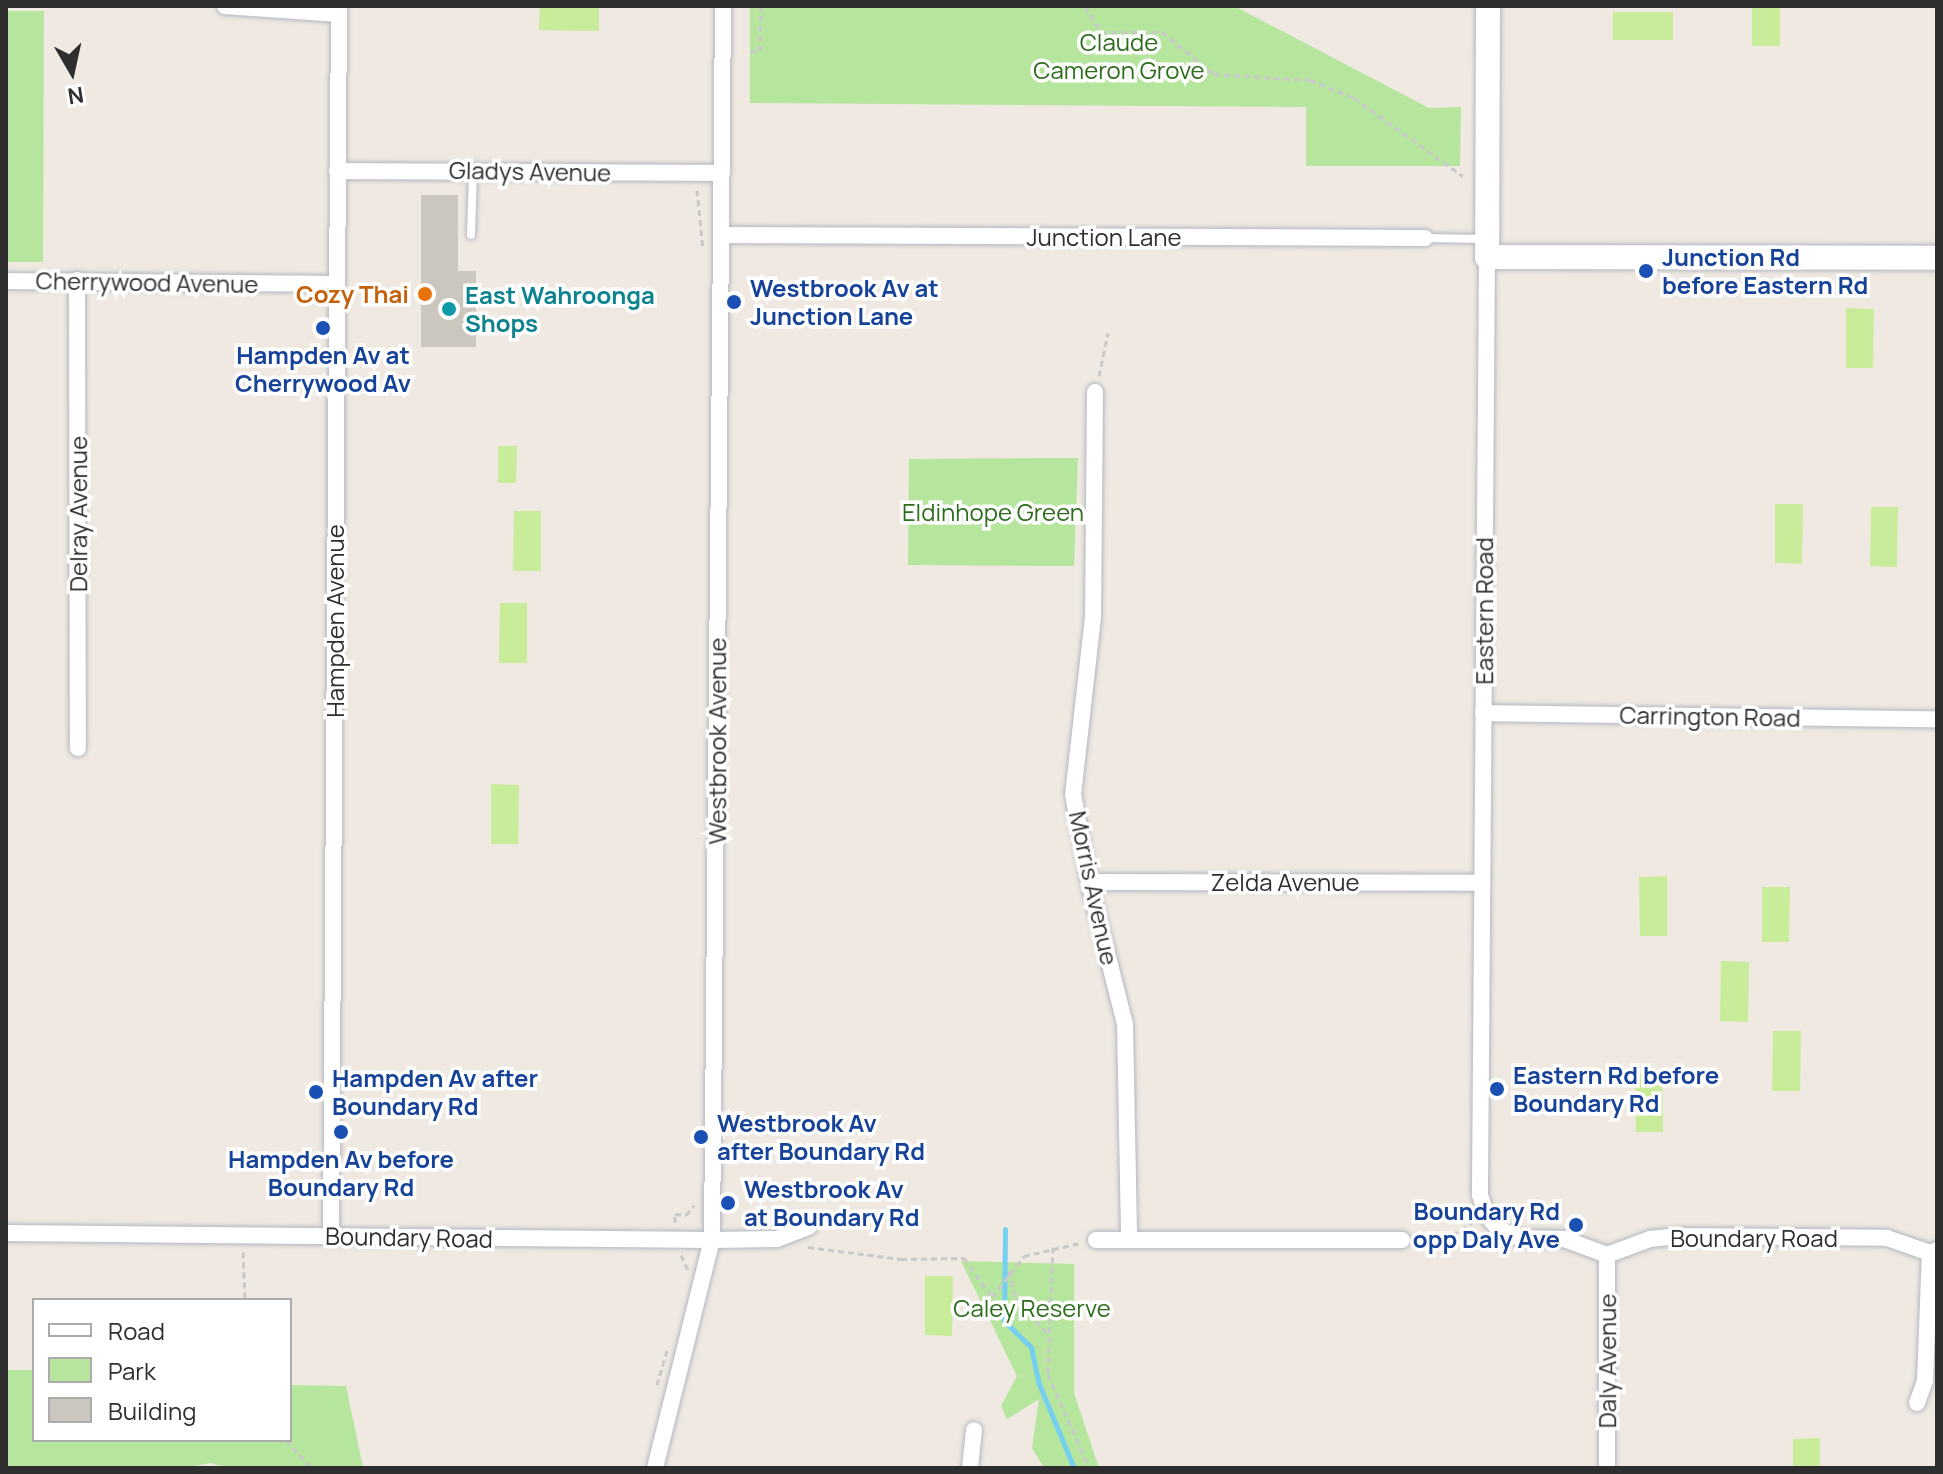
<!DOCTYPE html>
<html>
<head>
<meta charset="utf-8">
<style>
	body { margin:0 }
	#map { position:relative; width:1943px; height:1474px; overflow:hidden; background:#efe9e1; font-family:Manrope,sans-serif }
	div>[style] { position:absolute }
	.green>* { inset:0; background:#b6e59e }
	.pitch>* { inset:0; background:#c9ec9a }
	.stream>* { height:5px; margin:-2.5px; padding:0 2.5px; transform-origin:2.5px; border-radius:2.5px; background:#75cff0 }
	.building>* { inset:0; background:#cbc7bf }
	.path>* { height:3px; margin-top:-1.5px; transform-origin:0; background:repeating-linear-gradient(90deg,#c9c9c9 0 6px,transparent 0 10px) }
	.roads { filter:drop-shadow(0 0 2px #b4b7c1) drop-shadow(0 0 2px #b4b7c1) }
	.lane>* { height:8px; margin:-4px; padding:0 4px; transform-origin:4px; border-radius:4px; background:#fff }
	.street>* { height:16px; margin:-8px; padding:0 8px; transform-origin:8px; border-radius:8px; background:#fff }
	.secondary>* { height:24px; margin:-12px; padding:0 12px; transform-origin:12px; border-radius:12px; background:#fff }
	.dots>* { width:22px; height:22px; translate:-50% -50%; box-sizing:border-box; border:4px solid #fff; border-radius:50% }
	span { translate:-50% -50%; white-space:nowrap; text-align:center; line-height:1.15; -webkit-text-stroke:7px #fff; paint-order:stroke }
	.park-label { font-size:24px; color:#2c6e1b }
	.street-label { font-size:24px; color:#2e2e2e }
	.transit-label { font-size:24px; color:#164399; font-weight:700 }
	.left { translate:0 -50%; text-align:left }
	.right { translate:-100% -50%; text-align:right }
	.food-label { font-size:24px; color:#c56008; font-weight:700 }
	.culture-label { font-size:24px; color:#0d838f; font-weight:700 }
	.frame { position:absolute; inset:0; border:8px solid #2e2e2e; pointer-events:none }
	.legend { position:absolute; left:32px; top:1298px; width:260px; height:144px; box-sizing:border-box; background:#fff; border:2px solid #ababab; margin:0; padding:10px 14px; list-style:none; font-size:24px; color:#2e2e2e }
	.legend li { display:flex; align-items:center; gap:16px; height:40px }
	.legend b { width:40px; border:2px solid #ababab }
	.north { position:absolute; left:32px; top:32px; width:80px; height:80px; -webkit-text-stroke:6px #fff; paint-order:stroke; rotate:171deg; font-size:22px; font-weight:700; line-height:32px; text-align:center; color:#2e2e2e }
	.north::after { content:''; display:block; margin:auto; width:28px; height:36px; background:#2e2e2e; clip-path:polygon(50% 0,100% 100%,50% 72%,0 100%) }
</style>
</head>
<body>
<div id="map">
	<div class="green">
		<i style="clip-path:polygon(750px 6px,1234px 6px,1429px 108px,1461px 107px,1460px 166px,1306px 166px,1306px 107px,750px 103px)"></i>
		<i style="clip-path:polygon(6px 11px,44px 11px,43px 262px,6px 262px)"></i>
		<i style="clip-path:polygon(1078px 458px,1074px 566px,908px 565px,909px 459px)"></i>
		<i style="clip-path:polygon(961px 1261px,1074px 1264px,1074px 1393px,1099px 1468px,1044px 1468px,1032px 1448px,1039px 1399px,1007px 1419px,1001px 1406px,1017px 1376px)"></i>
		<i style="clip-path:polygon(6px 1370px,34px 1370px,34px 1440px,290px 1440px,290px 1385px,346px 1386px,363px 1468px,227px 1468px,211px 1463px,183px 1468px,6px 1468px)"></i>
	</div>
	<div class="pitch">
		<i style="clip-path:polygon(540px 6px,599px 6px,599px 31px,539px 30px)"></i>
		<i style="clip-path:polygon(1752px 6px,1780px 6px,1780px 46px,1752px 46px)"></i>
		<i style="clip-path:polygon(1613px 12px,1673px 12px,1673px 40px,1613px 40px)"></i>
		<i style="clip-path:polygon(1846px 308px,1874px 309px,1873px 368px,1846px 368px)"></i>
		<i style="clip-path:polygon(498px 446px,517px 446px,516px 483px,498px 483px)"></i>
		<i style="clip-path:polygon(1775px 504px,1803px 504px,1802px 564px,1775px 563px)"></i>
		<i style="clip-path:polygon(1871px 507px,1898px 507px,1897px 567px,1870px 566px)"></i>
		<i style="clip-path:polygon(514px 511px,541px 511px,541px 571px,513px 571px)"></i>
		<i style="clip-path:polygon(500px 603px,527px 603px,527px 663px,499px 663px)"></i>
		<i style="clip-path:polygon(491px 784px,519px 785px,518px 844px,491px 844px)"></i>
		<i style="clip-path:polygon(1667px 876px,1667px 936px,1640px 936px,1639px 877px)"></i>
		<i style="clip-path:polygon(1762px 887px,1790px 887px,1789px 942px,1762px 942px)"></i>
		<i style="clip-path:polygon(1721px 961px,1749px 962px,1748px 1022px,1720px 1021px)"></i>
		<i style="clip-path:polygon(1773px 1031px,1801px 1031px,1800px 1091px,1772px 1091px)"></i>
		<i style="clip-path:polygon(1662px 1073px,1663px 1132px,1636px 1132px,1635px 1074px)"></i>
		<i style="clip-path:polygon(925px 1276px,953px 1276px,952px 1336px,925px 1335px)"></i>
		<i style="clip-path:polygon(1820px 1438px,1820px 1468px,1793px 1468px,1793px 1439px)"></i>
	</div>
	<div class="stream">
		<i style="left:1005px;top:1229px;width:92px;rotate:90.6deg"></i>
		<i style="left:1004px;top:1321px;width:37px;rotate:44deg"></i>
		<i style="left:1031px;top:1347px;width:38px;rotate:78deg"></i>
		<i style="left:1039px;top:1384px;width:91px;rotate:67.4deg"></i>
	</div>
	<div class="building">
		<i style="clip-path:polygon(421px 195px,458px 195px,458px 271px,476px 271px,476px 347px,421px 347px)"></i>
	</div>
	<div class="path">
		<i style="left:1085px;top:6px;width:31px;rotate:58deg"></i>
		<i style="left:1101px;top:32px;width:61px"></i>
		<i style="left:1162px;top:32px;width:67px;rotate:38.9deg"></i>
		<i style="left:1214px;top:74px;width:96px;rotate:3.6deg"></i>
		<i style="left:1310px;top:80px;width:48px;rotate:22.2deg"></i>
		<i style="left:1354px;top:98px;width:134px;rotate:35.6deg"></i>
		<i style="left:750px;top:51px;width:10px"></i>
		<i style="left:760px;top:51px;width:45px;rotate:-88.7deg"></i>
		<i style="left:697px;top:190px;width:60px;rotate:84.3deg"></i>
		<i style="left:1099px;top:376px;width:44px;rotate:-78.2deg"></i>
		<i style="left:675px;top:1223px;width:9px;rotate:-90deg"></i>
		<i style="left:675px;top:1214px;width:11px;rotate:5deg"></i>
		<i style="left:686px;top:1215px;width:13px;rotate:-51deg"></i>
		<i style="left:1418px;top:1240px;width:26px"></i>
		<i style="left:1444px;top:1240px;width:34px;rotate:-32deg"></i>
		<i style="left:808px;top:1247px;width:94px;rotate:7.4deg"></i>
		<i style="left:901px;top:1259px;width:63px;rotate:-0.9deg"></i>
		<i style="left:964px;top:1258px;width:48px;rotate:54.3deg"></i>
		<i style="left:992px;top:1297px;width:52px;rotate:-52deg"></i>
		<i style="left:1024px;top:1256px;width:57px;rotate:-13.1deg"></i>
		<i style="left:1053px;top:1247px;width:127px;rotate:92.3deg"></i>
		<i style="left:1048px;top:1374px;width:103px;rotate:66.4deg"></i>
		<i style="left:243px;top:1252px;width:48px;rotate:87.6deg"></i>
		<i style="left:681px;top:1255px;width:17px;rotate:65deg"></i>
		<i style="left:1009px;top:1271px;width:28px;rotate:75deg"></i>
		<i style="left:1016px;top:1298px;width:48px;rotate:48.4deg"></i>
		<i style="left:657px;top:1385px;width:36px;rotate:-74deg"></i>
		<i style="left:286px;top:1440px;width:38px;rotate:48deg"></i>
	</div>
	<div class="roads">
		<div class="lane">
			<i style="left:471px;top:235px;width:64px;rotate:-88.2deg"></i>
			<i style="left:1425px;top:238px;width:60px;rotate:1deg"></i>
		</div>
		<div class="street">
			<i style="left:225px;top:6px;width:114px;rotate:4deg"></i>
			<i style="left:337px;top:171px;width:385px;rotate:0.3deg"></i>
			<i style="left:721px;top:235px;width:704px;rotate:0.24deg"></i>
			<i style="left:1487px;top:257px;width:938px;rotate:90.43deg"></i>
			<i style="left:1480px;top:1195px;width:20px;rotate:72deg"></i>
			<i style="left:1486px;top:1214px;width:19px;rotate:51deg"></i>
			<i style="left:1498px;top:1229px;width:24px;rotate:22deg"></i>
			<i style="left:1520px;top:1238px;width:44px;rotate:1.3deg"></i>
			<i style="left:1564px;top:1239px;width:46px;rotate:20.4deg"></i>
			<i style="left:1607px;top:1255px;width:46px;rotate:-20.4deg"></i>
			<i style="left:1650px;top:1239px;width:28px;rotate:-6deg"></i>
			<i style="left:1678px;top:1236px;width:209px;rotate:0.5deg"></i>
			<i style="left:1887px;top:1238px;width:46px;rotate:19.2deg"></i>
			<i style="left:1930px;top:1253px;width:8px;rotate:-23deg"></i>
			<i style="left:77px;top:280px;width:468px;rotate:89.9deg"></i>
			<i style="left:6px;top:281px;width:331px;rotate:0.5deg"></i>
			<i style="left:1095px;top:392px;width:225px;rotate:90.5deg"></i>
			<i style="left:1093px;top:617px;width:178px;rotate:96.4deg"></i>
			<i style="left:1073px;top:794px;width:89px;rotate:79.7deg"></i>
			<i style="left:1089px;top:882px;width:146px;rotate:75.8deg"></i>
			<i style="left:1125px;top:1024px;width:216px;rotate:88.9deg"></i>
			<i style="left:1483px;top:713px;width:454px;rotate:0.8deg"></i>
			<i style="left:1089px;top:882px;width:392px;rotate:0.1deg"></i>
			<i style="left:6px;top:1233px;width:706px;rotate:0.57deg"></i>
			<i style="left:712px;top:1240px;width:65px;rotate:-0.9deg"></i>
			<i style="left:777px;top:1239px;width:34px;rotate:-21deg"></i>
			<i style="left:331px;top:1237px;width:1231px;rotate:-89.63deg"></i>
			<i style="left:1096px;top:1240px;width:306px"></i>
			<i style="left:1917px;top:1403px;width:23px;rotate:-70deg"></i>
			<i style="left:1925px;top:1381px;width:128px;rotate:-87.8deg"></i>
			<i style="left:655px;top:1468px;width:235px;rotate:-76deg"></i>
			<i style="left:712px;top:1240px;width:1234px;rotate:-89.49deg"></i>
			<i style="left:970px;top:1468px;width:38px;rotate:-84deg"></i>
			<i style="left:1607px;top:1468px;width:213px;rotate:-90deg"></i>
		</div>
		<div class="secondary">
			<i style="left:1488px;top:6px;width:251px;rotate:90.2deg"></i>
			<i style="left:1487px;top:257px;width:450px;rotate:0.1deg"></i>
		</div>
	</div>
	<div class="dots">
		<i style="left:1646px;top:271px;background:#1a4fb4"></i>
		<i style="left:425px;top:294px;background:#e8710a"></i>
		<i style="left:734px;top:302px;background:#1a4fb4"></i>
		<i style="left:449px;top:309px;background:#0f9aa8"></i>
		<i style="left:323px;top:328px;background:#1a4fb4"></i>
		<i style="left:1497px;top:1089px;background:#1a4fb4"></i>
		<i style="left:316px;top:1092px;background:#1a4fb4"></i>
		<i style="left:341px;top:1132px;background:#1a4fb4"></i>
		<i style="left:701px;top:1137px;background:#1a4fb4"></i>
		<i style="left:728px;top:1203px;background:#1a4fb4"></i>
		<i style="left:1576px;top:1225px;background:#1a4fb4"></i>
	</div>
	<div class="park-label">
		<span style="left:1119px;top:56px">Claude<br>Cameron Grove</span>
		<span style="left:993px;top:512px">Eldinhope Green</span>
		<span style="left:1032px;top:1308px">Caley Reserve</span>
	</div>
	<div class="street-label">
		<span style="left:530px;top:171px;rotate:1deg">Gladys Avenue</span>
		<span style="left:1104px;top:237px">Junction Lane</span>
		<span style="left:147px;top:282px;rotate:1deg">Cherrywood Avenue</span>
		<span style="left:78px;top:514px;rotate:-90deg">Delray Avenue</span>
		<span style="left:1484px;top:611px;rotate:-90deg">Eastern Road</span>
		<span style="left:335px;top:621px;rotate:-90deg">Hampden Avenue</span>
		<span style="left:1710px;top:716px;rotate:1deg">Carrington Road</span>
		<span style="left:717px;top:741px;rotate:-90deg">Westbrook Avenue</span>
		<span style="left:1285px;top:882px">Zelda Avenue</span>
		<span style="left:1094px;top:888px;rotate:78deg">Morris Avenue</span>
		<span style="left:409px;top:1237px;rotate:1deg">Boundary Road</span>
		<span style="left:1754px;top:1238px">Boundary Road</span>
		<span style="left:1607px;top:1361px;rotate:-90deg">Daly Avenue</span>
	</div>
	<div class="transit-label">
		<span class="left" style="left:1662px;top:271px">Junction Rd<br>before Eastern Rd</span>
		<span class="left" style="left:750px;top:302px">Westbrook Av at<br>Junction Lane</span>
		<span style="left:323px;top:369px">Hampden Av at<br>Cherrywood Av</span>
		<span class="left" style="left:1513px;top:1089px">Eastern Rd before<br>Boundary Rd</span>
		<span class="left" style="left:332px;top:1092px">Hampden Av after<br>Boundary Rd</span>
		<span class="left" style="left:717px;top:1137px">Westbrook Av<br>after Boundary Rd</span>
		<span style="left:341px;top:1173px">Hampden Av before<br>Boundary Rd</span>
		<span class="left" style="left:744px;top:1203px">Westbrook Av<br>at Boundary Rd</span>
		<span class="right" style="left:1560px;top:1225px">Boundary Rd<br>opp Daly Ave</span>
	</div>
	<div class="food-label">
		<span class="right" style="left:409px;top:294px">Cozy Thai</span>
	</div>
	<div class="culture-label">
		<span class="left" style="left:465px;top:309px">East Wahroonga<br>Shops</span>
	</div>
	<div class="frame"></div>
	<ul class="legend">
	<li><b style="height:10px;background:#fff"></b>Road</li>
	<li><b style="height:22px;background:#b6e59e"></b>Park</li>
	<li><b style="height:22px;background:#cbc7bf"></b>Building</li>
	</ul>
	<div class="north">N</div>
</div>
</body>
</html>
